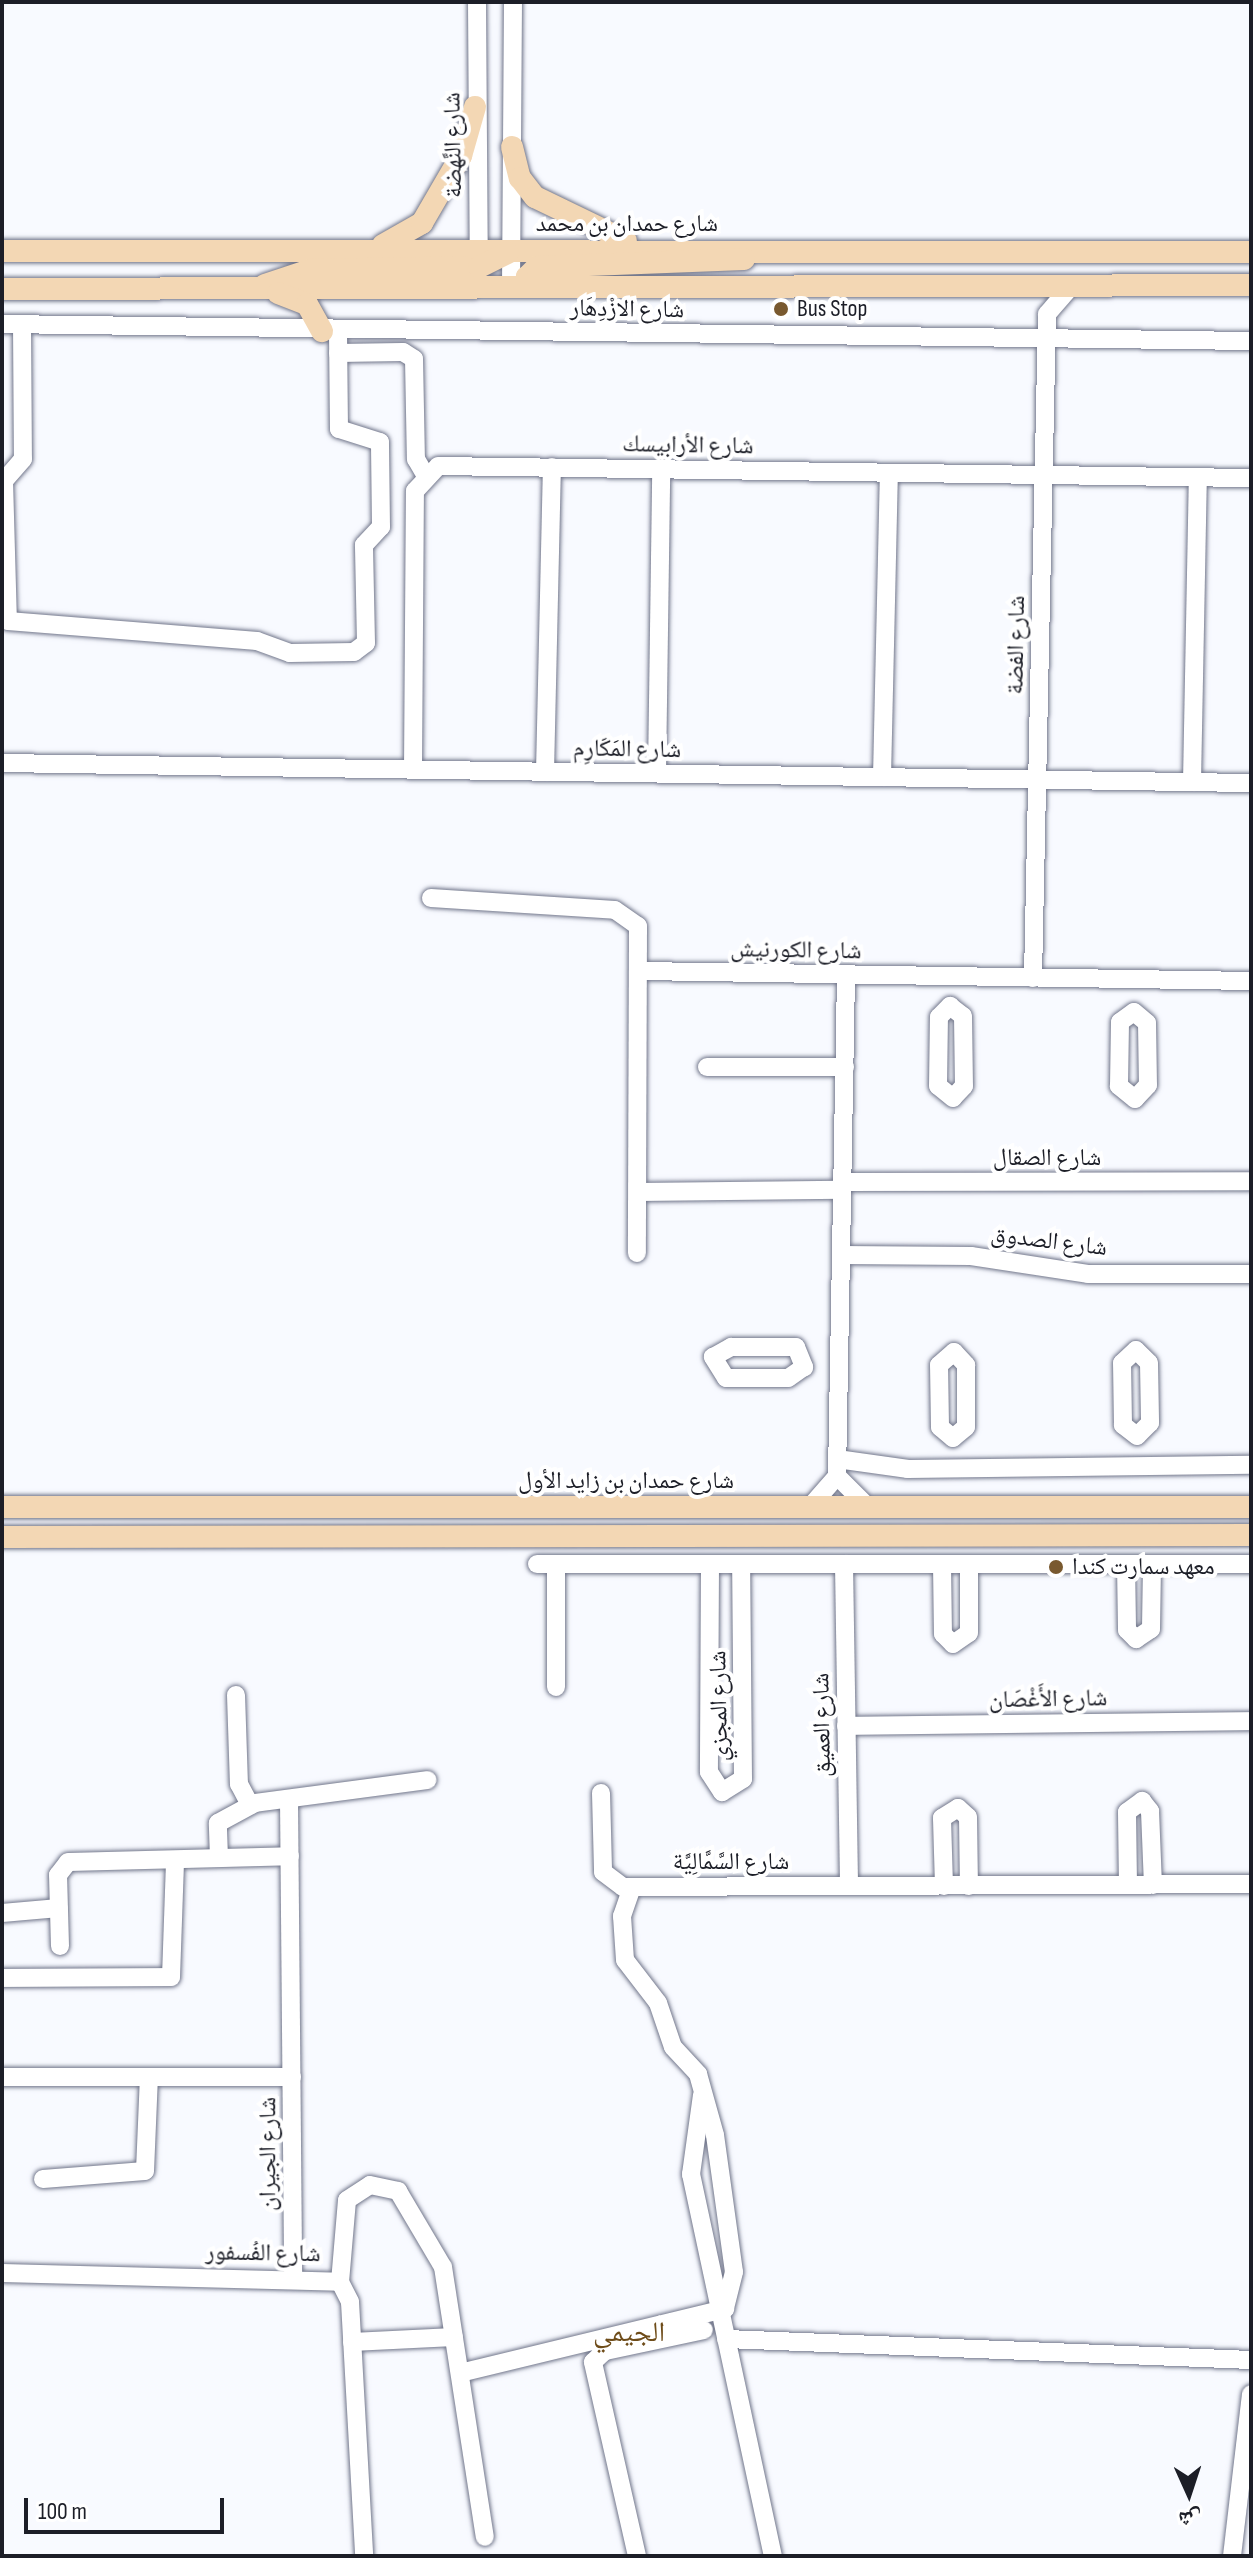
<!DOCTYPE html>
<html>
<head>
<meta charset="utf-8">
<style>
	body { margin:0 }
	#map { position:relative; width:1253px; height:2558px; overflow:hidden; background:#f8faff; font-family:"Sofia Sans Condensed","Noto Naskh Arabic",sans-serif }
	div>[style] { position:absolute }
	.roads { filter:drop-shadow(0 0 2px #71768b) drop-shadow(0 0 2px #71768b) }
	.minor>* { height:18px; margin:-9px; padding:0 9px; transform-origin:9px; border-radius:9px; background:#fff }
	.major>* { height:22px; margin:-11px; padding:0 11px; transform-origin:11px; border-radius:11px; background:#f3d7b4 }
	.dots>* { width:22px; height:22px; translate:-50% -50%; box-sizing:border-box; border:4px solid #fff; border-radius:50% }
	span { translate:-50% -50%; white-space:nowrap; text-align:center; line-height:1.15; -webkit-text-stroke:8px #fff; paint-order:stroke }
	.street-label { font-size:24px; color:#1c1e27 }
	.poi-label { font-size:24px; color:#1c1e27 }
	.left { translate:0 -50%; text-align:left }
	.quarter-label { font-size:28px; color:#6e4c19 }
	.frame { position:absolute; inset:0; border:4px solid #1c1e27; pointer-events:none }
	.north { position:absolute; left:1149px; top:2454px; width:80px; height:80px; -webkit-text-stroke:6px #fff; paint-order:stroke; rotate:177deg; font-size:22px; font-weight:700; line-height:32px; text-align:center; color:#1c1e27 }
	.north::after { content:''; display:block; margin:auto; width:28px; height:36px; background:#1c1e27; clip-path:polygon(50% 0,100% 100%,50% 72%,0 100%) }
	.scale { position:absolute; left:24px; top:2498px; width:200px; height:36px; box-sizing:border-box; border:4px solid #1c1e27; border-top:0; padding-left:10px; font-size:24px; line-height:28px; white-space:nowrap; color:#1c1e27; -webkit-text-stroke:6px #fff; paint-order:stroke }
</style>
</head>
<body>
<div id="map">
	<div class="roads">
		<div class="minor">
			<i style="left:477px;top:2px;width:261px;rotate:89.6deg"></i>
			<i style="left:511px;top:287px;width:285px;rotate:-89.6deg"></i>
			<i style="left:2px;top:324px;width:1249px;rotate:0.78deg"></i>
			<i style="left:22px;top:324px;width:135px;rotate:89.6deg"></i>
			<i style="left:23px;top:459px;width:29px;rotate:131deg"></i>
			<i style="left:4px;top:481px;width:140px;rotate:88.4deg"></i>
			<i style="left:8px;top:621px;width:250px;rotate:4.6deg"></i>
			<i style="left:257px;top:641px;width:35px;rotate:20deg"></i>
			<i style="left:290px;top:653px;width:64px;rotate:-0.9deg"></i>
			<i style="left:354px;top:652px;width:15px;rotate:-37deg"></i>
			<i style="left:366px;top:643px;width:98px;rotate:-91.2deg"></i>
			<i style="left:364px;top:545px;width:25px;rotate:-47deg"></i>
			<i style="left:381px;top:527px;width:85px;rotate:-90.7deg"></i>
			<i style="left:380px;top:442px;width:43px;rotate:-162.4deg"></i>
			<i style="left:339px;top:429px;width:98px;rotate:-90.6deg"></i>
			<i style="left:338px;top:353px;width:65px;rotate:-0.9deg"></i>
			<i style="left:403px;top:352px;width:13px;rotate:32deg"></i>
			<i style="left:414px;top:359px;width:100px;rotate:88.9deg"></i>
			<i style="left:416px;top:459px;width:16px;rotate:60deg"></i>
			<i style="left:2px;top:763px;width:1249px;rotate:0.92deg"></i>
			<i style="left:413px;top:769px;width:278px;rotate:-89.6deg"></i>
			<i style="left:415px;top:491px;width:34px;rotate:-47deg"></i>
			<i style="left:438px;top:466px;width:813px;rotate:0.85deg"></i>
			<i style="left:545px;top:772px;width:305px;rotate:-88.7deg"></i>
			<i style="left:657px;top:773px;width:304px;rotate:-89.2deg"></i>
			<i style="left:882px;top:777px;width:304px;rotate:-88.7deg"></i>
			<i style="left:1192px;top:782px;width:304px;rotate:-88.9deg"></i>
			<i style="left:431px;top:898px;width:184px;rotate:3.7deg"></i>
			<i style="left:615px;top:910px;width:28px;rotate:35deg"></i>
			<i style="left:638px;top:926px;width:327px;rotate:90.2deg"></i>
			<i style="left:641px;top:971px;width:610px;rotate:0.94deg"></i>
			<i style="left:1033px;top:978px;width:664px;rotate:-88.79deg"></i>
			<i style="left:1047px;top:314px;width:38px;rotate:-49deg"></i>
			<i style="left:950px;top:1006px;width:16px;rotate:38deg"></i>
			<i style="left:963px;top:1016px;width:70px;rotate:89.2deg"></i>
			<i style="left:964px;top:1086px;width:16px;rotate:133deg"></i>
			<i style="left:953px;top:1098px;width:19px;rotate:-141deg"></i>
			<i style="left:938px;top:1086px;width:69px;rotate:-89.2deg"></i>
			<i style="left:939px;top:1017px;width:16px;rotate:-45deg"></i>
			<i style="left:1134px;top:1012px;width:17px;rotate:40deg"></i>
			<i style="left:1147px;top:1023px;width:62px;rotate:89.1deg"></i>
			<i style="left:1148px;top:1085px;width:19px;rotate:133deg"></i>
			<i style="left:1135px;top:1099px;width:21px;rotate:-141deg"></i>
			<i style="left:1119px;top:1086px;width:64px;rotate:-89.1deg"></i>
			<i style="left:1120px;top:1022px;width:17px;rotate:-36deg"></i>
			<i style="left:707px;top:1067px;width:138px"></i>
			<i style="left:842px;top:1182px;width:409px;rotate:-0.1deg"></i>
			<i style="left:638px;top:1192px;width:204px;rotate:-0.6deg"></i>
			<i style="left:841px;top:1255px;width:130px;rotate:0.4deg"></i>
			<i style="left:971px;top:1256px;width:118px;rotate:8.7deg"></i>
			<i style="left:1088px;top:1274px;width:163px"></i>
			<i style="left:731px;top:1347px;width:65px"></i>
			<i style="left:796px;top:1347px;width:22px;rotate:68deg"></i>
			<i style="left:804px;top:1367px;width:19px;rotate:145deg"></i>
			<i style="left:788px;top:1378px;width:62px;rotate:180deg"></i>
			<i style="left:726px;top:1378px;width:25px;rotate:-122deg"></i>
			<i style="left:713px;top:1357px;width:21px;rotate:-29deg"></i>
			<i style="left:1136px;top:1350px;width:18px;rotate:45deg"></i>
			<i style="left:1149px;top:1363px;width:60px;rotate:89deg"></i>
			<i style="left:1150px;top:1423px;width:18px;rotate:135deg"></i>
			<i style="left:1137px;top:1436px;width:18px;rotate:-142deg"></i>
			<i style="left:1123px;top:1425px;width:62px;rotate:-90.9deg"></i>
			<i style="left:1122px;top:1363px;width:19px;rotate:-43deg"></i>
			<i style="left:954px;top:1352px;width:18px;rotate:47deg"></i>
			<i style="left:966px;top:1365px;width:62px;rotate:90deg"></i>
			<i style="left:966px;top:1427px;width:17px;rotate:140deg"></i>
			<i style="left:953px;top:1438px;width:17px;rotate:-140deg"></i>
			<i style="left:940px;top:1427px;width:62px;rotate:-90.9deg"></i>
			<i style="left:939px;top:1365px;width:20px;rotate:-41deg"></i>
			<i style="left:837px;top:1459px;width:72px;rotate:8deg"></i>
			<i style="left:908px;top:1469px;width:343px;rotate:-0.7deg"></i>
			<i style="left:837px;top:1476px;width:44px;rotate:45deg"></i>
			<i style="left:810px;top:1507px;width:41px;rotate:-48.9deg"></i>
			<i style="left:837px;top:1476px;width:501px;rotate:-88.97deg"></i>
			<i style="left:537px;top:1564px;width:714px"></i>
			<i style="left:556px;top:1564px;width:123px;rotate:90deg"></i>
			<i style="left:710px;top:1564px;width:208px;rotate:90.3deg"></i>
			<i style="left:709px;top:1772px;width:24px;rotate:57deg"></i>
			<i style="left:722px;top:1792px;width:25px;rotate:-32deg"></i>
			<i style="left:743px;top:1779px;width:215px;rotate:-90.5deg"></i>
			<i style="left:844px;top:1564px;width:322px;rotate:89.1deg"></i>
			<i style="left:942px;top:1564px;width:70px;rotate:89.2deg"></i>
			<i style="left:943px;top:1634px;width:14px;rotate:45deg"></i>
			<i style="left:953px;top:1644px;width:19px;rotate:-35deg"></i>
			<i style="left:969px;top:1633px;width:69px;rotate:-90deg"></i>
			<i style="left:1126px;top:1564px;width:66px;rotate:89.1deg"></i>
			<i style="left:1127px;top:1630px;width:13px;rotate:45deg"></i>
			<i style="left:1136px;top:1639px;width:18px;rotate:-34deg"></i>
			<i style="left:1151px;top:1629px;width:65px;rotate:-89.1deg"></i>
			<i style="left:236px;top:1695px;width:89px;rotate:88.1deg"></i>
			<i style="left:239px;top:1784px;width:24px;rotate:62deg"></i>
			<i style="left:846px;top:1726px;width:405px;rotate:-0.7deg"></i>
			<i style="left:601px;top:1793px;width:79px;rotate:88.5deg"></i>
			<i style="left:603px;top:1872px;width:25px;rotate:37deg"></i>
			<i style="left:623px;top:1887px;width:628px;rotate:-0.27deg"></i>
			<i style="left:289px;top:1799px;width:478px;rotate:89.5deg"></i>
			<i style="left:219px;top:1858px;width:35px;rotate:-92deg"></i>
			<i style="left:218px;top:1823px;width:42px;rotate:-28.4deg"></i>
			<i style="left:255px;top:1803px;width:174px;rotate:-7.6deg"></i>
			<i style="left:1128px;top:1885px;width:73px;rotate:-90.8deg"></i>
			<i style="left:1127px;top:1812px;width:19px;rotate:-36deg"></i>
			<i style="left:1142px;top:1801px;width:13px;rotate:51deg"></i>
			<i style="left:1150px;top:1811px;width:74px;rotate:87.7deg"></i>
			<i style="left:944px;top:1886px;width:68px;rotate:-91.7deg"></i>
			<i style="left:942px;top:1818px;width:19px;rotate:-32deg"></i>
			<i style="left:958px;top:1808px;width:13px;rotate:42deg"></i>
			<i style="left:968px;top:1817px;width:69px;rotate:89.2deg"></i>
			<i style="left:632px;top:1887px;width:31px;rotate:109deg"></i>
			<i style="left:622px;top:1916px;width:44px;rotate:86.1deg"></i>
			<i style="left:625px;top:1960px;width:54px;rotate:52.5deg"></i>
			<i style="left:658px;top:2003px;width:46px;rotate:71.2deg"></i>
			<i style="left:673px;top:2047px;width:37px;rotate:47deg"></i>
			<i style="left:698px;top:2074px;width:63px;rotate:74.4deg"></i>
			<i style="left:715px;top:2135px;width:138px;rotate:82.1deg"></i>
			<i style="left:734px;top:2272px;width:38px;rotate:104deg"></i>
			<i style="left:2px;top:1913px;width:57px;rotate:-5deg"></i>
			<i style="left:60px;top:1946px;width:71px;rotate:-91.6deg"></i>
			<i style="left:58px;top:1875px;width:16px;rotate:-52deg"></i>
			<i style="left:68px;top:1862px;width:222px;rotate:-1.5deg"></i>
			<i style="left:2px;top:1978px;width:169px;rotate:-0.3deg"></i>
			<i style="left:171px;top:1977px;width:117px;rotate:-88deg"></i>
			<i style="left:2px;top:2077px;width:290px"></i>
			<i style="left:702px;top:2095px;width:80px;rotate:97.9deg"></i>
			<i style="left:691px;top:2174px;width:391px;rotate:77.9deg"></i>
			<i style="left:43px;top:2179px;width:102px;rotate:-4.5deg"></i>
			<i style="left:145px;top:2171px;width:94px;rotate:-87.6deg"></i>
			<i style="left:2px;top:2273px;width:338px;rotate:1.5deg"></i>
			<i style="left:340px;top:2282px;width:22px;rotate:63deg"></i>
			<i style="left:350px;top:2302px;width:254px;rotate:86.8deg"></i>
			<i style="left:340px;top:2282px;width:82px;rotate:-85.1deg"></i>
			<i style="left:347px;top:2200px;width:27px;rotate:-33deg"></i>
			<i style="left:370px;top:2185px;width:29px;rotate:12deg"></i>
			<i style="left:398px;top:2191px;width:88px;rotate:59.4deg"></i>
			<i style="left:443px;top:2267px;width:273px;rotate:81.2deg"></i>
			<i style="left:726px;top:2339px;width:525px;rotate:2.29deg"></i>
			<i style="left:352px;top:2342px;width:102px;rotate:-2.8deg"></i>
			<i style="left:460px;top:2373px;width:273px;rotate:-13.6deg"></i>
			<i style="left:637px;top:2556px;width:199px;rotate:-102.8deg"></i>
			<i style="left:593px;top:2362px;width:16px;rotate:-43deg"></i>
			<i style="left:605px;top:2351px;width:101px;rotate:-12deg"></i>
			<i style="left:1232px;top:2556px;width:163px;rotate:-83.3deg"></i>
		</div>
		<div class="major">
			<i style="left:512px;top:147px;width:32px;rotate:76deg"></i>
			<i style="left:520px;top:178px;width:24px;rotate:52deg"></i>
			<i style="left:535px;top:197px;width:101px;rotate:25.8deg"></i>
			<i style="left:383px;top:245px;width:45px;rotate:-29.4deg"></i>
			<i style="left:422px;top:223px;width:78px;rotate:-59.8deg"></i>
			<i style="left:461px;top:156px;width:51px;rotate:-74.1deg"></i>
			<i style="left:2px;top:251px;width:1249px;rotate:0.05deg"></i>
			<i style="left:265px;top:285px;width:47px;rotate:-18.4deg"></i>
			<i style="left:310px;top:270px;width:169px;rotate:-1deg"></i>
			<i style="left:479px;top:267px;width:32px;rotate:-26deg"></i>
			<i style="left:535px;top:287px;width:13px;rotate:-129deg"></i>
			<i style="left:527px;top:277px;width:14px;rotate:-45deg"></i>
			<i style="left:537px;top:267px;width:207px;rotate:-2.2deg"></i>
			<i style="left:2px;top:289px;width:1249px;rotate:-0.18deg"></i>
			<i style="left:278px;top:293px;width:31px;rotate:21deg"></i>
			<i style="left:307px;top:304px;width:31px;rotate:61deg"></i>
			<i style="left:2px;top:1507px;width:1249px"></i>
			<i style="left:2px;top:1537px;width:1249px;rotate:-0.09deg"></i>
		</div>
	</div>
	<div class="dots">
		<i style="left:781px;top:309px;background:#79592f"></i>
		<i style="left:1056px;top:1567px;background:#79592f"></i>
	</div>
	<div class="street-label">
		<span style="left:453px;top:145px;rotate:-91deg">شارع النَّهضة</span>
		<span style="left:627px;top:224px">شارع حمدان بن محمد</span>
		<span style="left:627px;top:309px;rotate:1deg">شارع الازْدِهَار</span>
		<span style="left:688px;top:445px;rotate:1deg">شارع الأرابيسك</span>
		<span style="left:1016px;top:645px;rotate:-89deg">شارع الفضة</span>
		<span style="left:627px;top:749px;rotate:1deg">شارع المَكَارِم</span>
		<span style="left:796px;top:950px;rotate:1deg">شارع الكورنيش</span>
		<span style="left:1047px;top:1158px">شارع الصقال</span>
		<span style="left:1049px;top:1241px;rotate:7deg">شارع الصدوق</span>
		<span style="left:626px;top:1481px">شارع حمدان بن زايد الأول</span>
		<span style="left:1048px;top:1699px;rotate:-1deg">شارع الأَغْصَان</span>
		<span style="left:719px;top:1706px;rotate:-91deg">شارع المجزي</span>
		<span style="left:822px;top:1725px;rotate:-91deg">شارع العميق</span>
		<span style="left:731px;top:1862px">شارع السَّمَّالِيَّة</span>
		<span style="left:268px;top:2154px;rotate:-90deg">شارع الجيران</span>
		<span style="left:263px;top:2253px;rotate:1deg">شارع الفُسفور</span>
	</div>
	<div class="poi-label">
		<span class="left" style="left:797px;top:309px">Bus Stop</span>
		<span class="left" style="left:1072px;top:1567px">معهد سمارت كندا</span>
	</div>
	<div class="quarter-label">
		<span style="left:629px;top:2333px">الجيمي</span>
	</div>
	<div class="frame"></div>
	<div class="north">ش</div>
	<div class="scale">100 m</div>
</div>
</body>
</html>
